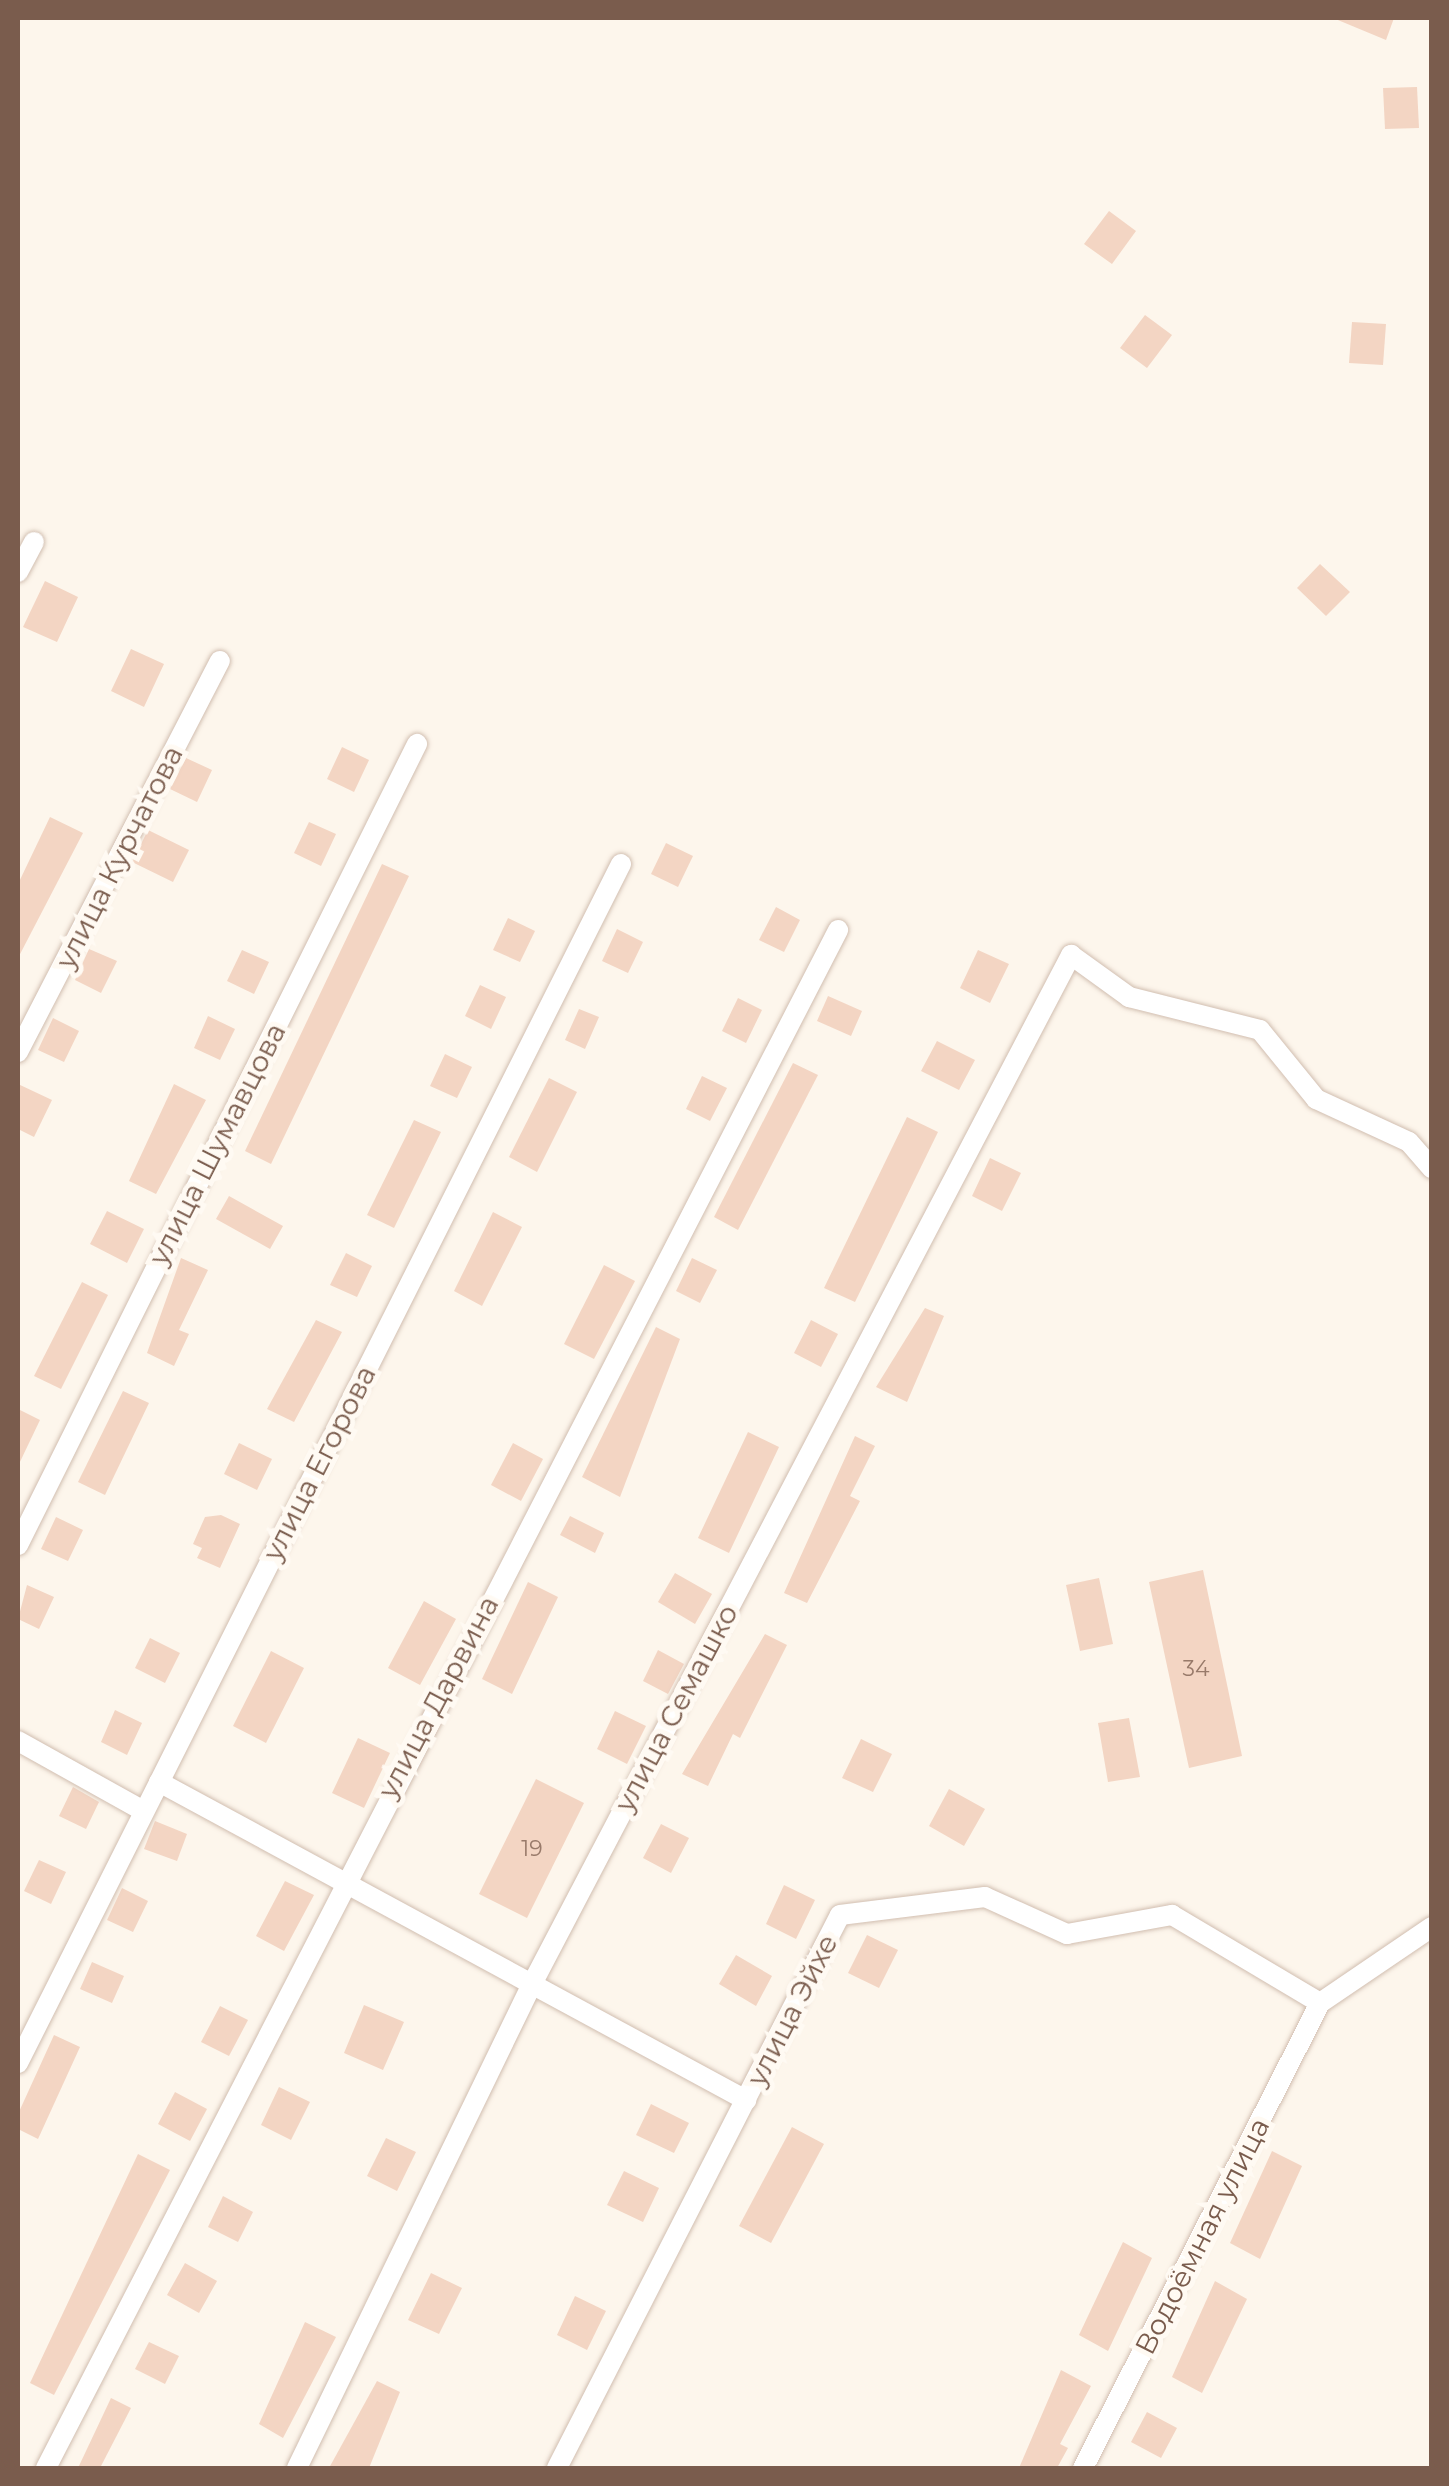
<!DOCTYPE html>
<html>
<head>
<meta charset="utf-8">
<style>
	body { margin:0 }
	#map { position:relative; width:1449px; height:2486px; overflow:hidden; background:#fdf6ec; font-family:Montserrat,sans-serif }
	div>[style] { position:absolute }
	.building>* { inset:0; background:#f3d5c3 }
	.roads { filter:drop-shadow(0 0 2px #d1beb0) drop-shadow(0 0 2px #d1beb0) }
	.street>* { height:20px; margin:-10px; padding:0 10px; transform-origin:10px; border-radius:10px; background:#fff }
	span { translate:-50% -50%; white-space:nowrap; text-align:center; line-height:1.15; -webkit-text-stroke:10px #fffaf3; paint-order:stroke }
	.number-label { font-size:22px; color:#987a6a }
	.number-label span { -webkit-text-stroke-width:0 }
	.street-label { font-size:28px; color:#7a5c4d }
	.frame { position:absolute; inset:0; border:20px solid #7a5c4d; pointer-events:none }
</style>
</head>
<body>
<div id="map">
	<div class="building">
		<i style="clip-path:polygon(1333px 18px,1394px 18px,1386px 40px)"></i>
		<i style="clip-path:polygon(1417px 87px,1419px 128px,1385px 129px,1383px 88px)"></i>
		<i style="clip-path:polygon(1109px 211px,1136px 231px,1112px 264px,1084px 244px)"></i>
		<i style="clip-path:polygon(1145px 315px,1172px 335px,1147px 368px,1120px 348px)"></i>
		<i style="clip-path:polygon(1352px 322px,1386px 324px,1383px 365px,1349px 363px)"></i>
		<i style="clip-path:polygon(1320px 564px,1350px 592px,1326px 616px,1297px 588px)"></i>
		<i style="clip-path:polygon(45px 581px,78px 597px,57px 642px,23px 627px)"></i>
		<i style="clip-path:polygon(131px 649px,164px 664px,144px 707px,111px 691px)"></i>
		<i style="clip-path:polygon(342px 747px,369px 760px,354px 792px,327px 779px)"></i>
		<i style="clip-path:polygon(186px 758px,212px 770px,197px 802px,170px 789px)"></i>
		<i style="clip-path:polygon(50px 817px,83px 833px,18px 958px,18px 884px)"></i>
		<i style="clip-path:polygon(309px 822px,336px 834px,321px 866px,294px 853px)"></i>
		<i style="clip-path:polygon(148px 830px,189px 850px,173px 882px,132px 862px)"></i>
		<i style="clip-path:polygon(666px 843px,693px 856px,678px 887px,651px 874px)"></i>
		<i style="clip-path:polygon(382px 864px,409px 876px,271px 1164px,245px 1151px)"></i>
		<i style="clip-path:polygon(776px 907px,800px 920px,784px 952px,759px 940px)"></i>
		<i style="clip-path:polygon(508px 918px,535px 931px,520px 962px,493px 950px)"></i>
		<i style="clip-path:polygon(617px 929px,643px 942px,628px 973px,602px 961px)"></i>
		<i style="clip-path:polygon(89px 949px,117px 961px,101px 993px,75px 980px)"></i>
		<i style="clip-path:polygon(242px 950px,269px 962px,254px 994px,227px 981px)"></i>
		<i style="clip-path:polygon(978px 950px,1009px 964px,990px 1003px,960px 988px)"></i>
		<i style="clip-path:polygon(480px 985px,506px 997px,491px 1029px,465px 1016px)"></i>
		<i style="clip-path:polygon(828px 996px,862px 1011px,851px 1036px,817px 1021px)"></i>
		<i style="clip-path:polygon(738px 998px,762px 1010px,746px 1043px,722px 1031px)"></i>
		<i style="clip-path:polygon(579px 1009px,599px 1017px,585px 1049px,565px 1040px)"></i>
		<i style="clip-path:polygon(208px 1016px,235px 1029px,220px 1060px,194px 1048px)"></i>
		<i style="clip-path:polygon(53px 1018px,79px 1031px,64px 1062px,38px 1050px)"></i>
		<i style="clip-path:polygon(937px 1041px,975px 1060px,959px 1090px,921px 1071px)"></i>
		<i style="clip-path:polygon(445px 1054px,472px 1067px,457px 1098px,430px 1086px)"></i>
		<i style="clip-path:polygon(793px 1063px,818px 1075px,738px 1230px,714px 1217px)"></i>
		<i style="clip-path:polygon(702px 1076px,727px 1088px,710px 1121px,686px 1109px)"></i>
		<i style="clip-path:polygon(549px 1078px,577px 1092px,537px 1172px,509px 1157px)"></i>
		<i style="clip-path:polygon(18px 1084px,52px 1100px,34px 1137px,18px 1129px)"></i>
		<i style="clip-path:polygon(174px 1084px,206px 1100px,156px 1194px,129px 1181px)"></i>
		<i style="clip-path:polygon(907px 1117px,938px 1132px,855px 1302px,824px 1288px)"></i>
		<i style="clip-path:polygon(414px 1120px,441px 1132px,394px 1228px,367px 1215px)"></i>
		<i style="clip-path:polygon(990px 1158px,1021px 1173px,1002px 1211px,972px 1196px)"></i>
		<i style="clip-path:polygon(229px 1196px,283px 1226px,270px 1249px,216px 1219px)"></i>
		<i style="clip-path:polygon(107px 1211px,144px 1229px,127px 1263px,90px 1244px)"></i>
		<i style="clip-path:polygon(493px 1212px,522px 1227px,482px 1306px,454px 1291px)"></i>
		<i style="clip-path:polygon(346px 1253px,372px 1266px,357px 1297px,330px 1285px)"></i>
		<i style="clip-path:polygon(181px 1258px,208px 1270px,179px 1330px,189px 1334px,174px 1366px,147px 1353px)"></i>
		<i style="clip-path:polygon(692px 1258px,717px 1270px,700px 1303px,676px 1291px)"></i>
		<i style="clip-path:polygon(604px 1265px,635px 1281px,594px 1359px,564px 1344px)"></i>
		<i style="clip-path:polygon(82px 1282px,108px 1295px,61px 1389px,34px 1376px)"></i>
		<i style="clip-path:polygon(925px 1308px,944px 1316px,907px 1402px,876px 1387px)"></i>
		<i style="clip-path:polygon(316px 1320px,342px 1332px,294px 1422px,267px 1409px)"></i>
		<i style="clip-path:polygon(811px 1320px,838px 1334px,821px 1367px,794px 1353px)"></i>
		<i style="clip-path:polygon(656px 1327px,680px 1339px,620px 1497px,582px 1477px)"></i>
		<i style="clip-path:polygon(123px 1391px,149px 1403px,105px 1495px,78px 1482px)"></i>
		<i style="clip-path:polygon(18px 1409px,40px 1420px,18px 1466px)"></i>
		<i style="clip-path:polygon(748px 1432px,779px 1447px,729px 1553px,698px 1538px)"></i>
		<i style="clip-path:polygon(855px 1436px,875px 1446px,850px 1496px,860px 1501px,807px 1603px,784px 1593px)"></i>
		<i style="clip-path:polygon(239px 1443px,272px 1459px,257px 1490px,224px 1474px)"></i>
		<i style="clip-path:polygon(513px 1443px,543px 1459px,521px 1501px,491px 1485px)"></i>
		<i style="clip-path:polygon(221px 1515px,240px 1524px,220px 1568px,197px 1558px,202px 1548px,193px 1544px,205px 1517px)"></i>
		<i style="clip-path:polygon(570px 1516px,604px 1533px,595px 1553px,560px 1535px)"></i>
		<i style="clip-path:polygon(56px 1517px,83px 1530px,68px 1561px,41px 1549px)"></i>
		<i style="clip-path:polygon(1203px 1570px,1242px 1756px,1189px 1768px,1149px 1582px)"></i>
		<i style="clip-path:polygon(675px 1573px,712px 1594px,695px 1624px,658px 1602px)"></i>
		<i style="clip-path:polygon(1099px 1578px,1113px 1644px,1080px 1651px,1066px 1585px)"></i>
		<i style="clip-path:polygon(528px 1582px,558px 1597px,512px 1694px,482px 1679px)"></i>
		<i style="clip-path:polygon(27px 1585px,54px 1597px,39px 1629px,18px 1619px)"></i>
		<i style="clip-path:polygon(424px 1601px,456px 1619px,420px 1685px,388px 1668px)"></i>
		<i style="clip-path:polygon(765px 1634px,787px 1645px,740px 1738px,733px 1734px,708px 1786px,682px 1774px)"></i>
		<i style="clip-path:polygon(150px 1638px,180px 1653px,165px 1683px,135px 1668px)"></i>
		<i style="clip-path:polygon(658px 1650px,684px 1664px,668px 1694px,643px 1681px)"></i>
		<i style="clip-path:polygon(271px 1651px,304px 1668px,266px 1743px,233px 1726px)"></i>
		<i style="clip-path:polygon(115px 1710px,142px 1723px,127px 1755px,101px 1742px)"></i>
		<i style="clip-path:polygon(615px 1711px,646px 1726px,627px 1764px,597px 1749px)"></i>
		<i style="clip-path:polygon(1129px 1718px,1140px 1777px,1108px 1782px,1098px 1723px)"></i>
		<i style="clip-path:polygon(358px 1738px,390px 1753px,364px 1808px,332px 1793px)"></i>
		<i style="clip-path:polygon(861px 1739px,892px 1754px,873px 1792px,842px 1778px)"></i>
		<i style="clip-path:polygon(536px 1779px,584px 1803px,527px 1918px,479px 1894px)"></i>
		<i style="clip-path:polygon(73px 1787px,99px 1802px,86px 1829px,59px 1816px)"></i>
		<i style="clip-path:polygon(949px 1789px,985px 1809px,964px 1846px,929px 1826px)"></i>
		<i style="clip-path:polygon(155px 1821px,187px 1834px,177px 1861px,144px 1849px)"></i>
		<i style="clip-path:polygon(661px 1824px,689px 1838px,671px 1873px,643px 1858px)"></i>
		<i style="clip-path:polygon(39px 1860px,66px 1872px,51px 1904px,24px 1891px)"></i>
		<i style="clip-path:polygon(285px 1881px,314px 1895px,284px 1951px,256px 1936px)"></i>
		<i style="clip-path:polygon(784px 1885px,815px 1900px,796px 1939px,766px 1924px)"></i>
		<i style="clip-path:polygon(122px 1888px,148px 1901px,133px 1932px,107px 1920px)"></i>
		<i style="clip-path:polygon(867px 1935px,898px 1950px,879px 1988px,848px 1973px)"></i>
		<i style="clip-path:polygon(736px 1955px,772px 1976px,756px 2006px,719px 1984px)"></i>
		<i style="clip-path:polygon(92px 1962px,124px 1976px,112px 2003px,80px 1989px)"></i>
		<i style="clip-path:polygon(364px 2005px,404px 2022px,383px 2070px,344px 2053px)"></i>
		<i style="clip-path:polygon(220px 2006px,248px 2020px,229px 2056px,201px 2042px)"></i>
		<i style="clip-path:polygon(54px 2035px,80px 2047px,38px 2139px,18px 2129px,18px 2114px)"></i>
		<i style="clip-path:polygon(279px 2087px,310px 2102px,291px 2140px,261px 2125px)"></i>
		<i style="clip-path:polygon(175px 2092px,207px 2109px,190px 2141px,158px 2124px)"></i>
		<i style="clip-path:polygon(651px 2104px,689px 2123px,674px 2153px,636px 2135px)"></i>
		<i style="clip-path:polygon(792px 2127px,824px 2144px,771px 2243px,739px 2226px)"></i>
		<i style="clip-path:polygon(386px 2138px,416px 2152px,397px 2191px,367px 2176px)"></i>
		<i style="clip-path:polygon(1272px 2151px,1302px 2166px,1260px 2259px,1230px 2243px)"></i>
		<i style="clip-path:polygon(138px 2154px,170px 2170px,54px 2395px,30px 2383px)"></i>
		<i style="clip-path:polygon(624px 2171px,659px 2188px,643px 2222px,607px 2205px)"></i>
		<i style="clip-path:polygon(223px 2196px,253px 2212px,238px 2242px,208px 2227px)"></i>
		<i style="clip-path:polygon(1123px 2242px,1152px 2258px,1108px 2351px,1079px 2335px)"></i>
		<i style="clip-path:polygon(185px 2263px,217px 2281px,199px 2313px,167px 2295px)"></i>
		<i style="clip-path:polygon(431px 2273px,462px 2288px,439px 2334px,408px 2320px)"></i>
		<i style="clip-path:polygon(1215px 2281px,1247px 2299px,1202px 2393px,1172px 2377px)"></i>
		<i style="clip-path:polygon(575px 2296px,606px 2311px,587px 2350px,557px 2335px)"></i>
		<i style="clip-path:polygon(305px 2322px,336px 2337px,283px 2438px,259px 2424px)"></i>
		<i style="clip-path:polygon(149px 2342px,179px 2356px,165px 2384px,135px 2369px)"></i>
		<i style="clip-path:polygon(1061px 2370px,1091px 2386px,1060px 2444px,1068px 2448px,1057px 2468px,1019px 2468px)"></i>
		<i style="clip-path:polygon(377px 2381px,400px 2392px,369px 2468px,329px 2468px)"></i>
		<i style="clip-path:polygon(111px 2398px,131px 2408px,100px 2468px,78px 2468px)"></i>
		<i style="clip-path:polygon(1147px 2412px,1177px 2428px,1161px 2458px,1131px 2442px)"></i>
	</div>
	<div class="roads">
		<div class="street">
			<i style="left:18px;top:572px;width:34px;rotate:-62deg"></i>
			<i style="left:18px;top:1052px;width:440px;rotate:-62.7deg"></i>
			<i style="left:18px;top:1545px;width:895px;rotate:-63.52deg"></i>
			<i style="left:18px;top:1741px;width:144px;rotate:29.1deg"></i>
			<i style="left:159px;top:1782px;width:668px;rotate:28.45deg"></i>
			<i style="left:18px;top:2063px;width:1342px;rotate:-63.3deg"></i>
			<i style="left:46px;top:2468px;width:1730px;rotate:-62.75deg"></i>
			<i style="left:297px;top:2468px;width:538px;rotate:-64.1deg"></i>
			<i style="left:532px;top:1984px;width:1162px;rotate:-62.35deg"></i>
			<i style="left:1071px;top:955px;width:72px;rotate:35.9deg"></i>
			<i style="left:1129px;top:997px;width:135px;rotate:14.1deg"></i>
			<i style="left:1260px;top:1030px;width:89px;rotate:50.9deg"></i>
			<i style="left:1316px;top:1099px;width:102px;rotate:24.8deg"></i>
			<i style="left:1409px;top:1142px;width:35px;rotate:49deg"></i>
			<i style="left:557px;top:2468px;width:621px;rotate:-62.9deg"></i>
			<i style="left:840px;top:1915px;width:146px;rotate:-7.1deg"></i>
			<i style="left:985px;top:1897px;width:90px;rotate:24.3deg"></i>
			<i style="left:1067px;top:1934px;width:107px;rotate:-10.3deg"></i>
			<i style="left:1172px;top:1915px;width:172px;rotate:30.7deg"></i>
			<i style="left:1320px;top:2003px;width:135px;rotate:-34.2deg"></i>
			<i style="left:1083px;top:2468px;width:522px;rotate:-62.99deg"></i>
		</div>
	</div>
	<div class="number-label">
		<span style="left:1196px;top:1669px">34</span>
		<span style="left:532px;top:1849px">19</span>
	</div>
	<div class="street-label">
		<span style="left:119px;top:857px;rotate:-63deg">улица Курчатова</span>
		<span style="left:217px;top:1144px;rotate:-63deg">улица Шумавцова</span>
		<span style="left:319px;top:1463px;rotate:-63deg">улица Егорова</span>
		<span style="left:438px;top:1697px;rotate:-62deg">улица Дарвина</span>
		<span style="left:676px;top:1708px;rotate:-62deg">улица Семашко</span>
		<span style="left:792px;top:2010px;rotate:-63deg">улица Эйхе</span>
		<span style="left:1202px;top:2236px;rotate:-63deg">Водоёмная улица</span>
	</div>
	<div class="frame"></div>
</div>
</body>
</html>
